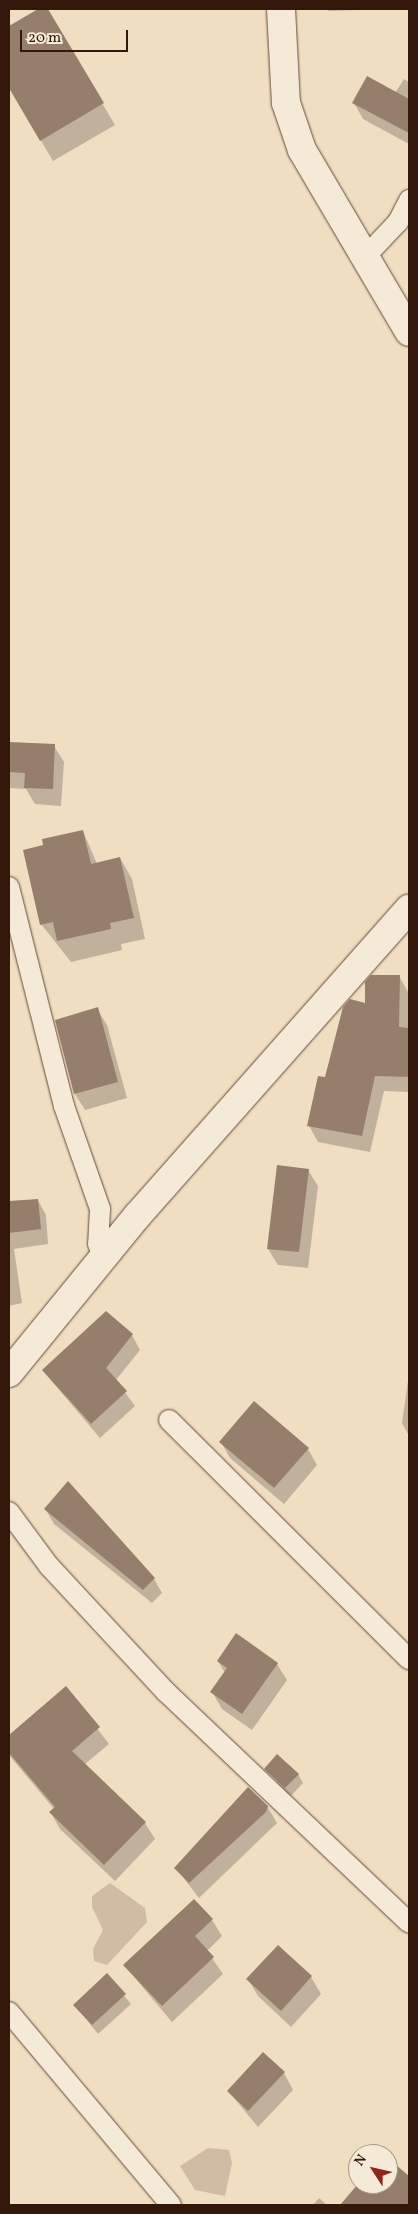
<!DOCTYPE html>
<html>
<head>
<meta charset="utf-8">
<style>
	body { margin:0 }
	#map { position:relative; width:418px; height:2214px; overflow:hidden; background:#f0dec3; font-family:Vollkorn,serif }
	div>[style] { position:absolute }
	.green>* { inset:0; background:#d0bca4 }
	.shadow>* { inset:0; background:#0003 }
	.building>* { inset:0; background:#957e6b }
	.roads { filter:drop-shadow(0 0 1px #624939) drop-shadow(0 0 1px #624939) }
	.service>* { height:20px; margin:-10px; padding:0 10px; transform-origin:10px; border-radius:10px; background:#f5ead8 }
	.minor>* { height:28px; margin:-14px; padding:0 14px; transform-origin:14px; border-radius:14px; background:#f5ead8 }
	span { translate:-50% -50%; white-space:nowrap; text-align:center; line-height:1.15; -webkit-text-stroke:5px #f5ead8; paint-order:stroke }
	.frame { position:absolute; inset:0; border:10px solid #33170b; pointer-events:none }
	.north { position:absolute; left:348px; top:2144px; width:50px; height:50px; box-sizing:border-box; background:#f5ead8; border:1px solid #a79686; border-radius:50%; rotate:305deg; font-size:14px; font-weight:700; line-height:20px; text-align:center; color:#33170b }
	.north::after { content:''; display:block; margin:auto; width:18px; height:22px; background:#8f2418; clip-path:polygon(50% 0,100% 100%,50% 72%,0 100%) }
	.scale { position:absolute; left:20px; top:30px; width:108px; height:22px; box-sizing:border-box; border:2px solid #33170b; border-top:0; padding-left:6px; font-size:15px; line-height:18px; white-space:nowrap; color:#33170b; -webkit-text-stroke:4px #f5ead8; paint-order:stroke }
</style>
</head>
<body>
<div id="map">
	<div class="green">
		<i style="clip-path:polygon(110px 1883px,145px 1908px,147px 1922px,107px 1965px,94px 1961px,93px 1949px,103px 1930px,92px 1907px,92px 1896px)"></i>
		<i style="clip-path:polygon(208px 2148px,229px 2150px,232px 2163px,225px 2196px,195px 2190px,180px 2166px)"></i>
	</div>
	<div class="shadow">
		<i style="clip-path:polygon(40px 9px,46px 9px,115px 125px,53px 161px,9px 86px,9px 27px)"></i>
		<i style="clip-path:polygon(327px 9px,389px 9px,328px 11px)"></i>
		<i style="clip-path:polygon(404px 79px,409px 82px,409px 144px,363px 119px,354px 103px,395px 93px)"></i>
		<i style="clip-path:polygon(9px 744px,54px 746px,64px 762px,61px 806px,35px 804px,26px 789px,9px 788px)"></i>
		<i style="clip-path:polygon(83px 831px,97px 864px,120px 858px,132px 879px,145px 939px,121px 944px,122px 950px,71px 962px,41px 924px,44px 846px)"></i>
		<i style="clip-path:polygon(399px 976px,408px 992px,409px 1092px,384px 1091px,370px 1152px,318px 1142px,309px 1126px,326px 1079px,366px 1005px)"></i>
		<i style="clip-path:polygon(97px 1009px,107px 1025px,127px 1098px,85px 1110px,75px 1094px,56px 1021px)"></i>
		<i style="clip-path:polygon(308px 1170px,318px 1186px,308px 1268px,278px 1265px,268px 1249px)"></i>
		<i style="clip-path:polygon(38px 1200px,46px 1215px,48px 1244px,14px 1249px,22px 1303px,9px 1306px,9px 1202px)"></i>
		<i style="clip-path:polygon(132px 1335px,140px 1350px,116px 1380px,135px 1406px,100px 1438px,43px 1371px)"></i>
		<i style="clip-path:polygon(409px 1374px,409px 1436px,402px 1423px)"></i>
		<i style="clip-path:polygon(221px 1442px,308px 1449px,317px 1465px,284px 1504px,230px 1458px)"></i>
		<i style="clip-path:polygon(46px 1510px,154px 1579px,162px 1593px,152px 1603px,54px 1524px)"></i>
		<i style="clip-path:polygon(218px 1661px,277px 1664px,287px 1680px,252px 1730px,222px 1709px,212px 1692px,225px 1673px)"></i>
		<i style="clip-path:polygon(66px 1688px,109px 1744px,85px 1764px,145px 1823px,155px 1839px,115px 1881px,60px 1829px,51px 1813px,54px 1809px,9px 1755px,9px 1736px)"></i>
		<i style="clip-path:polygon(266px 1769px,298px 1774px,303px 1783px,290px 1797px)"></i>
		<i style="clip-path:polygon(267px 1806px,277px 1823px,199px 1898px,176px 1868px)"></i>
		<i style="clip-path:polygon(212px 1920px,222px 1936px,207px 1951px,223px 1974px,172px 2022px,124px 1965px)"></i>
		<i style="clip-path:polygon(278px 1947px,311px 1977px,321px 1994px,291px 2027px,258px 1996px,248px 1979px)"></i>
		<i style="clip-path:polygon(107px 1975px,131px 2004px,98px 2034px,75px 2005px)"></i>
		<i style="clip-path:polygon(284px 2073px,293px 2090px,258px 2127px,228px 2091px)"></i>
		<i style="clip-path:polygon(388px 2160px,409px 2179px,409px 2205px,342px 2205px,359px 2184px,388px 2184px)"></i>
		<i style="clip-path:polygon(319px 2198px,327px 2205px,313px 2205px)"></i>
	</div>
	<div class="building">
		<i style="clip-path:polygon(38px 9px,48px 9px,104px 103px,40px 141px,9px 88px,9px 26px)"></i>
		<i style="clip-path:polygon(367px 76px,409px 99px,409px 133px,352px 103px)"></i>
		<i style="clip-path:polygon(9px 742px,55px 744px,53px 789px,24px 788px,25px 773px,9px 772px)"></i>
		<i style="clip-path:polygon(83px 830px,91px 864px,120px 857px,134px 918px,110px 923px,111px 929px,57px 941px,53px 922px,40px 925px,23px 850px,43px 845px,42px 839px)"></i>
		<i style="clip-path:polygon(371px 975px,400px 975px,399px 1027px,409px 1028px,409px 1077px,375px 1076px,362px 1136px,307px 1126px,318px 1076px,325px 1077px,343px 1007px,350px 999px,365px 1003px,365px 982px)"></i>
		<i style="clip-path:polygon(98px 1007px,118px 1082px,74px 1094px,55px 1020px)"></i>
		<i style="clip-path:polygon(277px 1165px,309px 1169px,299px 1252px,267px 1249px)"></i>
		<i style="clip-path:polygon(38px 1199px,41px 1229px,9px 1233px,9px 1201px)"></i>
		<i style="clip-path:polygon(106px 1311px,133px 1334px,106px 1368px,127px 1391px,91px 1424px,42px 1370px)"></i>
		<i style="clip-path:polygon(254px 1401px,309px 1448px,274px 1488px,219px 1442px)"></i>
		<i style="clip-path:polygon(68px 1481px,155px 1578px,143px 1590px,44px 1509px)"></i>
		<i style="clip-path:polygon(236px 1633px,278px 1663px,242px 1714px,210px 1692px,227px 1668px,217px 1661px)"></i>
		<i style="clip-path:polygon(66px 1686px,100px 1727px,72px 1751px,146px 1822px,104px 1865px,49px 1812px,55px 1807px,9px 1753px,9px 1735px)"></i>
		<i style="clip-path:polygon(277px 1754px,299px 1774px,285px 1788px,264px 1769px)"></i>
		<i style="clip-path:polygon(248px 1787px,268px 1806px,266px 1812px,189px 1883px,174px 1868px)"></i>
		<i style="clip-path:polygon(194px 1899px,213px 1919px,195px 1936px,214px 1957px,162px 2006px,123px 1965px)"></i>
		<i style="clip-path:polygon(278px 1945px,312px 1976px,281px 2011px,246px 1979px)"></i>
		<i style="clip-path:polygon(107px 1973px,126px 1994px,92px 2025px,73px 2005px)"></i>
		<i style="clip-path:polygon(263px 2052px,285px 2072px,248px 2111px,227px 2091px)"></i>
		<i style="clip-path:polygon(388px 2158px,409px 2176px,409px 2205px,340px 2205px,358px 2184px,388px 2184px)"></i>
	</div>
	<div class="roads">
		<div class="service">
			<i style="left:363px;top:259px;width:51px;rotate:-46.6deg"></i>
			<i style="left:398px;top:222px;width:25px;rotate:-63deg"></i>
			<i style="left:9px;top:887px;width:226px;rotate:75.9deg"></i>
			<i style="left:64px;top:1106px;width:109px;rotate:70.7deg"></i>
			<i style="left:100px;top:1209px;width:35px;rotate:93deg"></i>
			<i style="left:98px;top:1244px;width:14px;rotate:65deg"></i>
			<i style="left:169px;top:1420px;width:339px;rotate:44.9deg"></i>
			<i style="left:9px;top:1512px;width:67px;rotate:53.5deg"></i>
			<i style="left:49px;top:1566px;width:172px;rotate:47.1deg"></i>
			<i style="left:166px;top:1692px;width:335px;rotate:43.5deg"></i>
			<i style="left:9px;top:2012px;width:252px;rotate:50deg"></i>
		</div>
		<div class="minor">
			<i style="left:281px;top:9px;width:94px;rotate:87deg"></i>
			<i style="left:286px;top:103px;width:50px;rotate:71.2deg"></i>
			<i style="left:302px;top:150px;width:211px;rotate:59.5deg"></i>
			<i style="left:9px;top:1373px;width:204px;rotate:-50.8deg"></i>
			<i style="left:138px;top:1215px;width:409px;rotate:-48.5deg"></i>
		</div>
	</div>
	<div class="frame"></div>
	<div class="north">N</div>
	<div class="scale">20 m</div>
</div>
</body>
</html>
